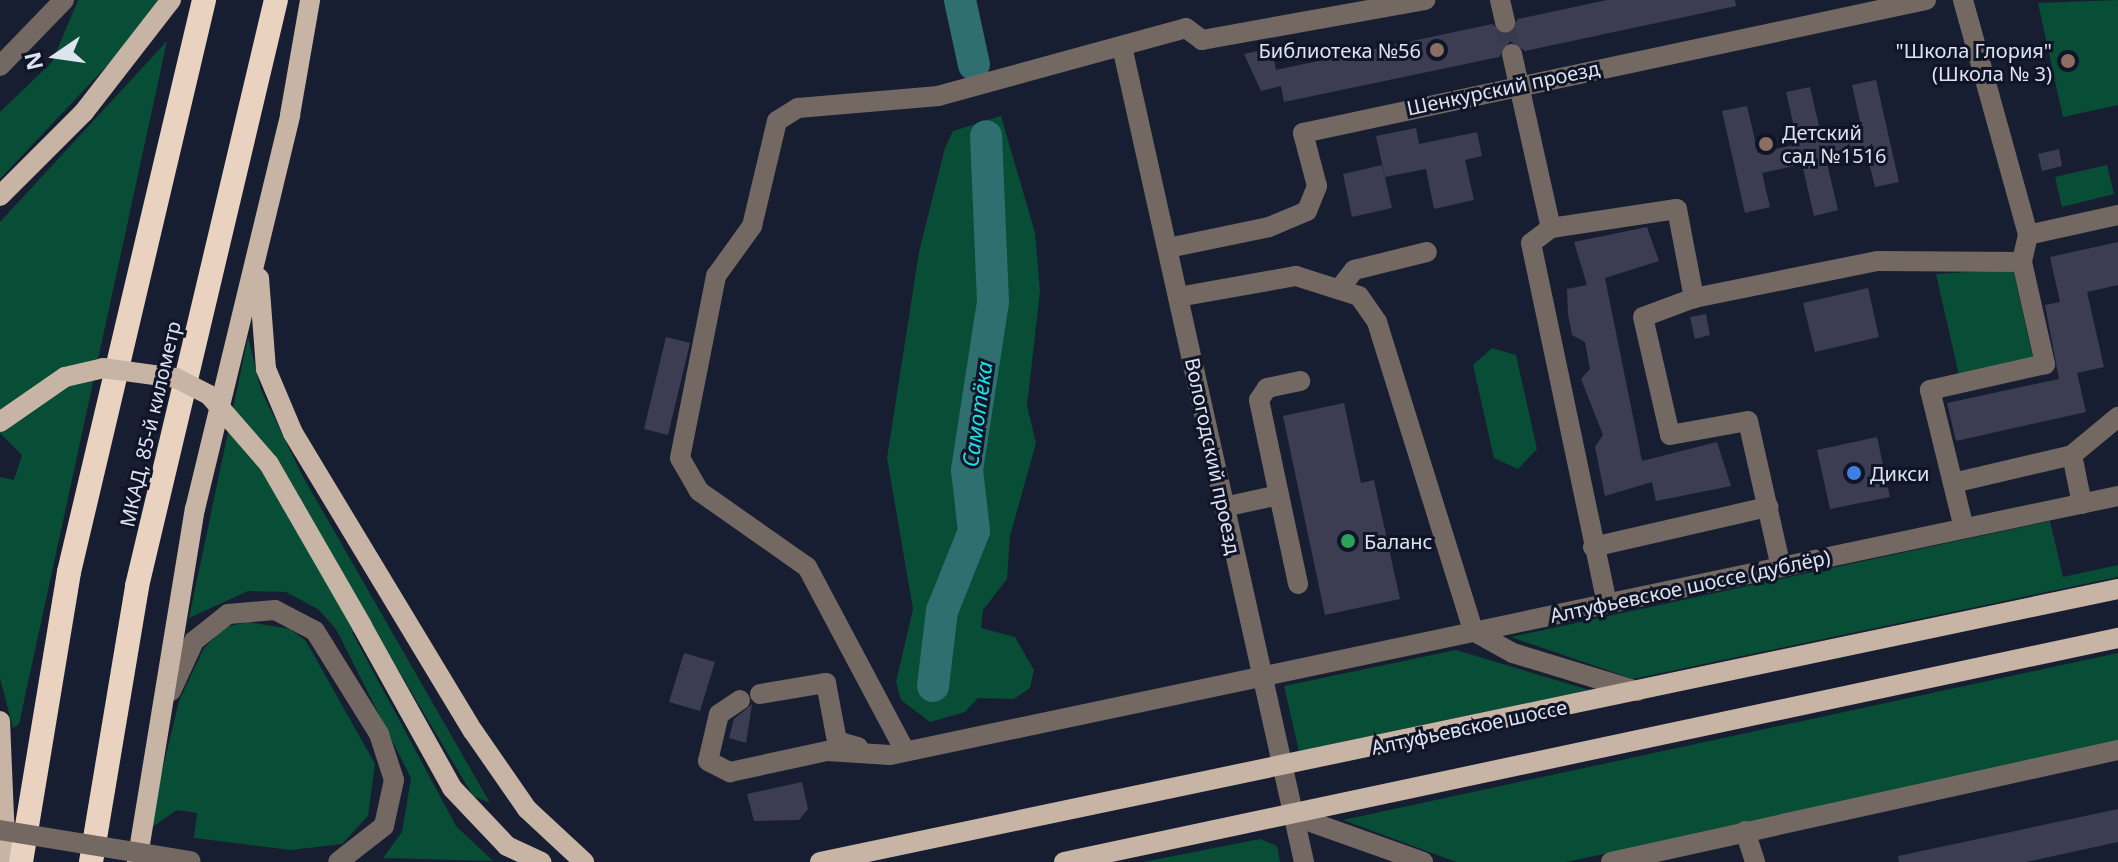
<!DOCTYPE html>
<html>
<head>
<meta charset="utf-8">
<style>
	body { margin:0 }
	#map { position:relative; width:2118px; height:862px; overflow:hidden; background:#181e31; font-family:"Noto Sans",sans-serif }
	div>[style] { position:absolute }
	.green>* { inset:0; background:#084d36 }
	.river>* { height:32px; margin:-16px; padding:0 16px; transform-origin:16px; border-radius:16px; background:#2f6f70 }
	.building>* { inset:0; background:#3c3d52 }
	.minor-tunnel>* { height:20px; margin-top:-10px; transform-origin:0; background:repeating-linear-gradient(90deg,#363c4e 0 20px,transparent 0 30px) }
	.minor>* { height:20px; margin:-10px; padding:0 10px; transform-origin:10px; border-radius:10px; background:#736962 }
	.major>* { height:20px; margin:-10px; padding:0 10px; transform-origin:10px; border-radius:10px; background:#c8b4a5 }
	.highway>* { height:24px; margin:-12px; padding:0 12px; transform-origin:12px; border-radius:12px; background:#ead2c0 }
	.minor-bridge>* { height:20px; margin:-10px; padding:0 10px; transform-origin:10px; border-radius:10px; background:#736962 }
	.major-bridge>* { height:20px; margin:-10px; padding:0 10px; transform-origin:10px; border-radius:10px; background:#c8b4a5 }
	.dots>* { width:22px; height:22px; translate:-50% -50%; box-sizing:border-box; border:4px solid #0f1527; border-radius:50% }
	span { translate:-50% -50%; white-space:nowrap; text-align:center; line-height:1.15; -webkit-text-stroke:6px #0f1527; paint-order:stroke }
	.poi-label { font-size:20px; color:#dee3f0 }
	.right { translate:-100% -50%; text-align:right }
	.left { translate:0 -50%; text-align:left }
	.street-label { font-size:20px; color:#dee3f0 }
	.water-label { font-size:22px; color:#1be3e6; font-style:italic }
	.north { position:absolute; left:16px; top:16px; width:80px; height:80px; -webkit-text-stroke:6px #0f1527; paint-order:stroke; rotate:257deg; font-size:22px; font-weight:700; line-height:32px; text-align:center; color:#dee3f0 }
	.north::after { content:''; display:block; margin:auto; width:28px; height:36px; background:#dee3f0; clip-path:polygon(50% 0,100% 100%,50% 72%,0 100%) }
</style>
</head>
<body>
<div id="map">
	<div class="green">
		<i style="clip-path:polygon(78px 0,158px 0,119px 53px,0 179px,0 112px,52px 62px)"></i>
		<i style="clip-path:polygon(2118px 0,2118px 105px,2063px 117px,2038px 3px)"></i>
		<i style="clip-path:polygon(167px 41px,19px 724px,13px 728px,0 678px,0 477px,14px 480px,22px 455px,0 433px,0 222px)"></i>
		<i style="clip-path:polygon(1001px 116px,1035px 233px,1040px 291px,1027px 406px,1036px 443px,1010px 536px,1007px 579px,983px 610px,981px 628px,1015px 637px,1034px 670px,1030px 688px,1014px 699px,978px 698px,965px 712px,930px 722px,901px 700px,896px 682px,913px 609px,887px 458px,919px 252px,945px 148px,953px 131px)"></i>
		<i style="clip-path:polygon(2107px 165px,2114px 194px,2062px 207px,2055px 177px)"></i>
		<i style="clip-path:polygon(2013px 269px,2033px 359px,1959px 375px,1936px 274px)"></i>
		<i style="clip-path:polygon(248px 337px,261px 390px,302px 475px,490px 803px,473px 796px,370px 622px,352px 632px,456px 826px,493px 861px,383px 858px,402px 832px,411px 778px,336px 629px,318px 609px,286px 592px,248px 591px,189px 618px)"></i>
		<i style="clip-path:polygon(1492px 348px,1516px 355px,1537px 449px,1518px 469px,1494px 458px,1473px 365px)"></i>
		<i style="clip-path:polygon(2050px 521px,2063px 577px,2118px 565px,2118px 577px,1633px 679px,1511px 637px)"></i>
		<i style="clip-path:polygon(248px 622px,290px 629px,306px 641px,375px 764px,368px 816px,342px 844px,291px 850px,194px 838px,197px 813px,177px 810px,148px 830px,179px 701px,204px 648px,225px 627px)"></i>
		<i style="clip-path:polygon(1456px 650px,1589px 690px,1299px 751px,1284px 686px)"></i>
		<i style="clip-path:polygon(2118px 653px,2118px 744px,1566px 862px,1456px 862px,1343px 820px)"></i>
		<i style="clip-path:polygon(1260px 839px,1277px 846px,1280px 862px,1143px 862px)"></i>
	</div>
	<div class="river">
		<i style="left:960px;top:0;width:66px;rotate:77.8deg"></i>
		<i style="left:933px;top:686px;width:76px;rotate:-83.2deg"></i>
		<i style="left:942px;top:611px;width:86px;rotate:-68.2deg"></i>
		<i style="left:974px;top:531px;width:61px;rotate:-96.5deg"></i>
		<i style="left:967px;top:470px;width:170px;rotate:-81.2deg"></i>
		<i style="left:993px;top:302px;width:166px;rotate:-92.4deg"></i>
	</div>
	<div class="building">
		<i style="clip-path:polygon(1607px 0,1735px 0,1736px 6px,1525px 51px,1510px 41px,1499px 57px,1284px 102px,1281px 86px,1261px 91px,1244px 54px,1272px 48px,1276px 70px,1492px 24px,1507px 35px,1518px 19px)"></i>
		<i style="clip-path:polygon(1876px 80px,1899px 182px,1875px 187px,1866px 150px,1826px 159px,1838px 210px,1814px 216px,1802px 164px,1762px 173px,1770px 207px,1745px 213px,1722px 111px,1747px 106px,1758px 153px,1798px 144px,1786px 92px,1810px 87px,1822px 139px,1862px 130px,1852px 85px)"></i>
		<i style="clip-path:polygon(1416px 128px,1419px 144px,1477px 132px,1482px 156px,1465px 160px,1474px 200px,1434px 209px,1426px 169px,1385px 177px,1376px 136px)"></i>
		<i style="clip-path:polygon(2059px 149px,2062px 166px,2042px 171px,2038px 154px)"></i>
		<i style="clip-path:polygon(1382px 165px,1392px 208px,1352px 217px,1343px 174px)"></i>
		<i style="clip-path:polygon(1647px 227px,1659px 261px,1605px 278px,1642px 461px,1717px 442px,1731px 486px,1656px 501px,1652px 482px,1605px 496px,1595px 447px,1603px 435px,1581px 379px,1590px 369px,1585px 342px,1572px 335px,1568px 314px,1567px 289px,1587px 285px,1574px 242px)"></i>
		<i style="clip-path:polygon(2118px 242px,2118px 285px,2087px 292px,2104px 367px,2077px 373px,2086px 412px,1956px 441px,1947px 403px,2059px 379px,2045px 305px,2060px 302px,2050px 257px)"></i>
		<i style="clip-path:polygon(1868px 288px,1879px 337px,1815px 352px,1803px 303px)"></i>
		<i style="clip-path:polygon(1706px 314px,1710px 335px,1695px 339px,1690px 317px)"></i>
		<i style="clip-path:polygon(666px 337px,690px 343px,668px 435px,644px 429px)"></i>
		<i style="clip-path:polygon(1344px 403px,1361px 483px,1374px 480px,1400px 599px,1325px 615px,1283px 416px)"></i>
		<i style="clip-path:polygon(1877px 437px,1890px 497px,1830px 509px,1817px 450px)"></i>
		<i style="clip-path:polygon(684px 653px,715px 662px,700px 711px,669px 702px)"></i>
		<i style="clip-path:polygon(752px 704px,746px 743px,729px 738px,734px 719px)"></i>
		<i style="clip-path:polygon(802px 782px,808px 809px,799px 820px,754px 821px,747px 794px)"></i>
		<i style="clip-path:polygon(2118px 809px,2118px 842px,2026px 862px,1899px 862px,1898px 856px)"></i>
	</div>
	<div class="minor-tunnel">
		<i style="left:1505px;top:22px;width:33px;rotate:78deg"></i>
	</div>
	<div class="minor">
		<i style="left:1500px;top:0;width:23px;rotate:77deg"></i>
		<i style="left:1963px;top:0;width:244px;rotate:74.5deg"></i>
		<i style="left:2028px;top:235px;width:28px;rotate:103deg"></i>
		<i style="left:2022px;top:262px;width:105px;rotate:77.3deg"></i>
		<i style="left:2045px;top:364px;width:118px;rotate:167.3deg"></i>
		<i style="left:1930px;top:390px;width:142px;rotate:76.2deg"></i>
		<i style="left:1123px;top:51px;width:831px;rotate:77.42deg"></i>
		<i style="left:1512px;top:54px;width:178px;rotate:77.4deg"></i>
		<i style="left:1551px;top:228px;width:25px;rotate:143deg"></i>
		<i style="left:1531px;top:243px;width:368px;rotate:78.1deg"></i>
		<i style="left:0;top:66px;width:92px;rotate:-45.9deg"></i>
		<i style="left:1551px;top:228px;width:127px;rotate:-8.6deg"></i>
		<i style="left:1677px;top:209px;width:91px;rotate:79.2deg"></i>
		<i style="left:1694px;top:298px;width:54px;rotate:159.6deg"></i>
		<i style="left:1643px;top:317px;width:121px;rotate:77.1deg"></i>
		<i style="left:1670px;top:435px;width:79px;rotate:-10.2deg"></i>
		<i style="left:1748px;top:421px;width:150px;rotate:77.3deg"></i>
		<i style="left:2028px;top:235px;width:92px;rotate:-12.5deg"></i>
		<i style="left:1168px;top:248px;width:103px;rotate:-11.7deg"></i>
		<i style="left:1269px;top:227px;width:41px;rotate:-22.8deg"></i>
		<i style="left:1307px;top:211px;width:27px;rotate:-68deg"></i>
		<i style="left:1317px;top:186px;width:55px;rotate:-104.8deg"></i>
		<i style="left:1303px;top:133px;width:637px;rotate:-12.05deg"></i>
		<i style="left:1340px;top:288px;width:23px;rotate:-52deg"></i>
		<i style="left:1354px;top:270px;width:75px;rotate:-13.9deg"></i>
		<i style="left:1178px;top:297px;width:120px;rotate:-10.1deg"></i>
		<i style="left:1296px;top:276px;width:66px;rotate:17.6deg"></i>
		<i style="left:1359px;top:296px;width:32px;rotate:55deg"></i>
		<i style="left:1377px;top:322px;width:324px;rotate:72.7deg"></i>
		<i style="left:1473px;top:631px;width:46px;rotate:28.8deg"></i>
		<i style="left:1513px;top:653px;width:130px;rotate:17deg"></i>
		<i style="left:1694px;top:298px;width:187px;rotate:-11.4deg"></i>
		<i style="left:1877px;top:261px;width:145px;rotate:0.4deg"></i>
		<i style="left:1953px;top:483px;width:122px;rotate:-13.2deg"></i>
		<i style="left:1279px;top:495px;width:97px;rotate:-101.9deg"></i>
		<i style="left:1259px;top:400px;width:14px;rotate:-56deg"></i>
		<i style="left:1267px;top:388px;width:34px;rotate:-12deg"></i>
		<i style="left:2082px;top:504px;width:50px;rotate:-101.5deg"></i>
		<i style="left:2072px;top:455px;width:60px;rotate:-39.6deg"></i>
		<i style="left:1224px;top:507px;width:56px;rotate:-12.3deg"></i>
		<i style="left:1279px;top:495px;width:91px;rotate:77.9deg"></i>
		<i style="left:1593px;top:547px;width:180px;rotate:-12.9deg"></i>
		<i style="left:171px;top:691px;width:55px;rotate:-65.3deg"></i>
		<i style="left:194px;top:641px;width:43px;rotate:-38.5deg"></i>
		<i style="left:228px;top:614px;width:47px;rotate:-4.9deg"></i>
		<i style="left:275px;top:610px;width:45px;rotate:27.7deg"></i>
		<i style="left:315px;top:631px;width:121px;rotate:58.1deg"></i>
		<i style="left:379px;top:734px;width:48px;rotate:71.9deg"></i>
		<i style="left:394px;top:780px;width:47px;rotate:102.3deg"></i>
		<i style="left:384px;top:826px;width:58px;rotate:142deg"></i>
		<i style="left:760px;top:694px;width:67px;rotate:-9.5deg"></i>
		<i style="left:826px;top:683px;width:59px;rotate:79.3deg"></i>
		<i style="left:837px;top:741px;width:22px;rotate:16deg"></i>
		<i style="left:740px;top:700px;width:25px;rotate:146deg"></i>
		<i style="left:719px;top:714px;width:48px;rotate:103.2deg"></i>
		<i style="left:708px;top:761px;width:25px;rotate:27deg"></i>
		<i style="left:730px;top:772px;width:99px;rotate:-12.2deg"></i>
		<i style="left:827px;top:751px;width:63px;rotate:3.6deg"></i>
		<i style="left:890px;top:755px;width:1255px;rotate:-11.91deg"></i>
		<i style="left:905px;top:751px;width:208px;rotate:-118deg"></i>
		<i style="left:807px;top:567px;width:132px;rotate:-144.9deg"></i>
		<i style="left:699px;top:491px;width:38px;rotate:-120deg"></i>
		<i style="left:680px;top:458px;width:186px;rotate:-78.8deg"></i>
		<i style="left:716px;top:276px;width:62px;rotate:-54.2deg"></i>
		<i style="left:752px;top:226px;width:108px;rotate:-76.6deg"></i>
		<i style="left:777px;top:121px;width:25px;rotate:-32deg"></i>
		<i style="left:798px;top:108px;width:141px;rotate:-4.9deg"></i>
		<i style="left:938px;top:96px;width:257px;rotate:-15.3deg"></i>
		<i style="left:1186px;top:28px;width:20px;rotate:37deg"></i>
		<i style="left:1202px;top:40px;width:227px;rotate:-10.2deg"></i>
		<i style="left:1294px;top:816px;width:137px;rotate:19.6deg"></i>
		<i style="left:1745px;top:831px;width:33px;rotate:72deg"></i>
		<i style="left:1611px;top:862px;width:519px;rotate:-12.46deg"></i>
	</div>
	<div class="major">
		<i style="left:0;top:196px;width:119px;rotate:-45deg"></i>
		<i style="left:84px;top:112px;width:142px;rotate:-52.2deg"></i>
		<i style="left:259px;top:278px;width:91px;rotate:85.6deg"></i>
		<i style="left:266px;top:369px;width:69px;rotate:67.1deg"></i>
		<i style="left:293px;top:433px;width:348px;rotate:58.9deg"></i>
		<i style="left:473px;top:731px;width:95px;rotate:55.3deg"></i>
		<i style="left:527px;top:809px;width:78px;rotate:42.9deg"></i>
		<i style="left:362px;top:626px;width:185px;rotate:60.9deg"></i>
		<i style="left:452px;top:788px;width:80px;rotate:46.5deg"></i>
		<i style="left:507px;top:846px;width:38px;rotate:25deg"></i>
		<i style="left:0;top:721px;width:141px;rotate:87.6deg"></i>
		<i style="left:137px;top:862px;width:358px;rotate:-80.7deg"></i>
		<i style="left:195px;top:509px;width:405px;rotate:-76.4deg"></i>
		<i style="left:290px;top:115px;width:117px;rotate:-80.1deg"></i>
		<i style="left:820px;top:862px;width:1326px;rotate:-11.88deg"></i>
		<i style="left:1064px;top:862px;width:1078px;rotate:-12deg"></i>
	</div>
	<div class="highway">
		<i style="left:21px;top:862px;width:294px;rotate:-80.6deg"></i>
		<i style="left:69px;top:572px;width:588px;rotate:-76.72deg"></i>
		<i style="left:91px;top:862px;width:280px;rotate:-80.5deg"></i>
		<i style="left:137px;top:586px;width:602px;rotate:-76.66deg"></i>
	</div>
	<div class="minor-bridge">
		<i style="left:0;top:830px;width:193px;rotate:9.3deg"></i>
	</div>
	<div class="major-bridge">
		<i style="left:0;top:422px;width:79px;rotate:-34.7deg"></i>
		<i style="left:65px;top:377px;width:39px;rotate:-13deg"></i>
		<i style="left:103px;top:368px;width:74px;rotate:7.8deg"></i>
		<i style="left:176px;top:378px;width:37px;rotate:27deg"></i>
		<i style="left:209px;top:395px;width:91px;rotate:49deg"></i>
		<i style="left:269px;top:464px;width:187px;rotate:60.1deg"></i>
	</div>
	<div class="dots">
		<i style="left:1437px;top:50px;background:#8d6e63"></i>
		<i style="left:2068px;top:61px;background:#8d6e63"></i>
		<i style="left:1766px;top:144px;background:#8d6e63"></i>
		<i style="left:1854px;top:473px;background:#3f7fe0"></i>
		<i style="left:1348px;top:541px;background:#2e9e5b"></i>
	</div>
	<div class="poi-label">
		<span class="right" style="left:1421px;top:50px">Библиотека №56</span>
		<span class="right" style="left:2052px;top:62px">"Школа Глория"<br>(Школа № 3)</span>
		<span class="left" style="left:1782px;top:144px">Детский<br>сад №1516</span>
		<span class="left" style="left:1870px;top:473px">Дикси</span>
		<span class="left" style="left:1364px;top:541px">Баланс</span>
	</div>
	<div class="street-label">
		<span style="left:1503px;top:88px;rotate:-12deg">Шенкурский проезд</span>
		<span style="left:150px;top:424px;rotate:-77deg">МКАД, 85-й километр</span>
		<span style="left:1213px;top:456px;rotate:78deg">Вологодский проезд</span>
		<span style="left:1690px;top:586px;rotate:-12deg">Алтуфьевское шоссе (дублёр)</span>
		<span style="left:1469px;top:727px;rotate:-12deg">Алтуфьевское шоссе</span>
	</div>
	<div class="water-label">
		<span style="left:977px;top:414px;rotate:-82deg">Самотёка</span>
	</div>
	<div class="north">N</div>
</div>
</body>
</html>
